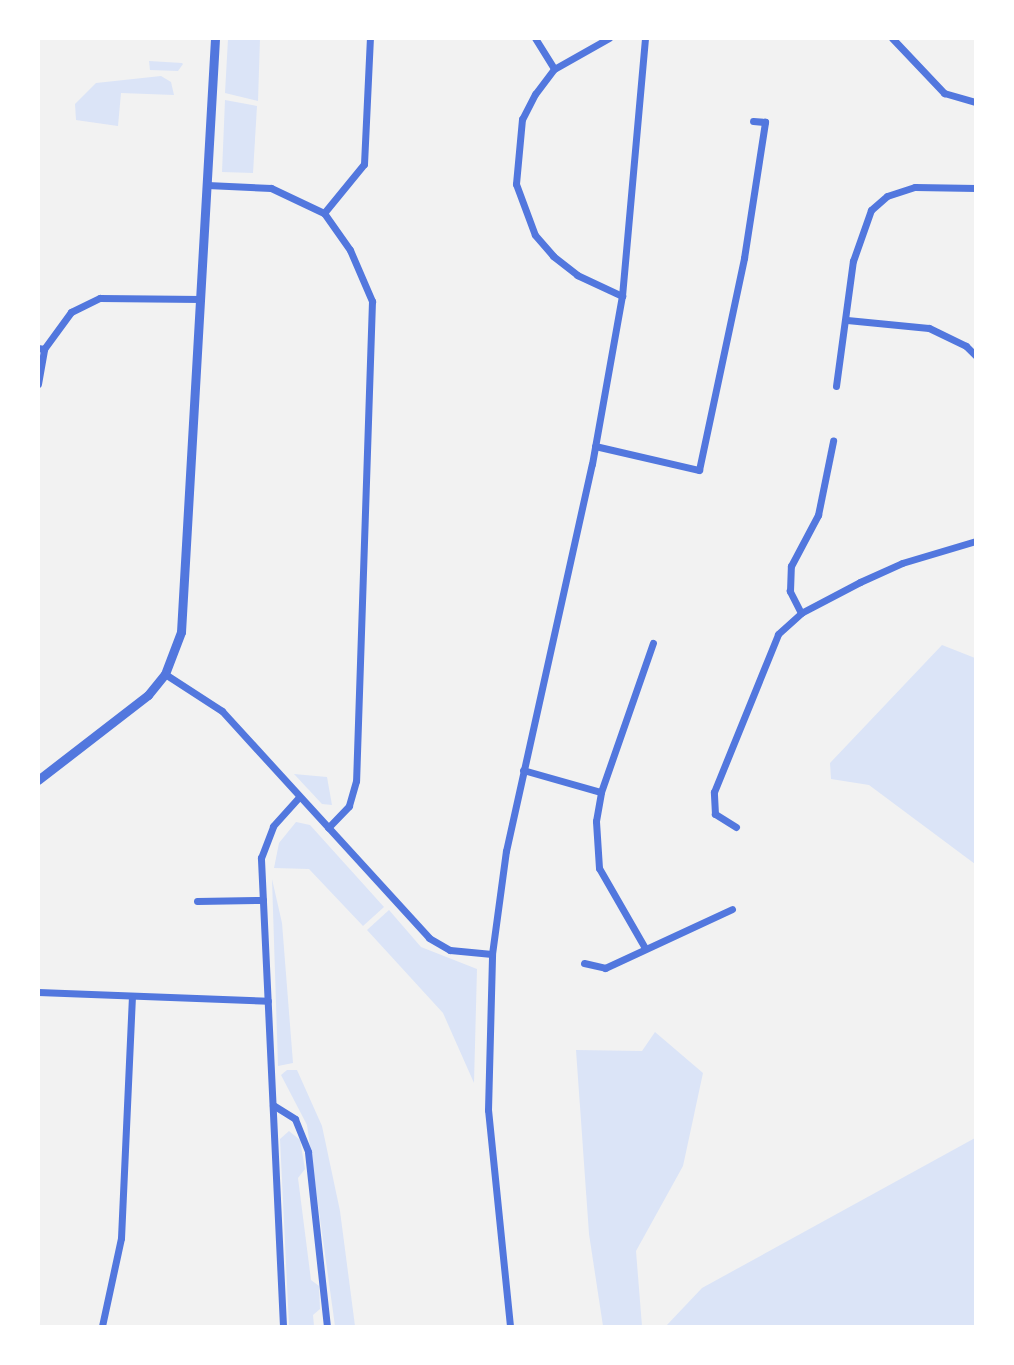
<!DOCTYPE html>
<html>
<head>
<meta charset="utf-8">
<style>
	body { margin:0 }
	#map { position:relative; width:1014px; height:1365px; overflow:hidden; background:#f2f2f2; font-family:Georgia,serif }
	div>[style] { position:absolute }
	.green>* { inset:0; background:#dbe4f7 }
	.minor>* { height:7px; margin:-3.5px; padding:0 3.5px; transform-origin:3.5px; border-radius:3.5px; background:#5277de }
	.tertiary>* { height:9px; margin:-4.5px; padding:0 4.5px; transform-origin:4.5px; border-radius:4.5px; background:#5277de }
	span { translate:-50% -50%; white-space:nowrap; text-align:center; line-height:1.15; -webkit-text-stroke:5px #fff; paint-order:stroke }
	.frame { position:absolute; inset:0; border:40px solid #fff; pointer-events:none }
</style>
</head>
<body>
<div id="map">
	<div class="green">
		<i style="clip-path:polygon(228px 39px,260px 39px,258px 101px,225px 93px)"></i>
		<i style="clip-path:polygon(149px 61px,182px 63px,183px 64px,178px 71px,150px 70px)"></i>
		<i style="clip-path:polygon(161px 76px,171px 82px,174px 95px,121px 93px,118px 126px,76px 120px,75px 104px,96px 83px)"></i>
		<i style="clip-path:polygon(225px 100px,257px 106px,253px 173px,222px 172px)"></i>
		<i style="clip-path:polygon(942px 645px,975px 658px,975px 864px,869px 785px,831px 779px,830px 763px)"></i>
		<i style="clip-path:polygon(294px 774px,327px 777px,332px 805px,322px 804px)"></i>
		<i style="clip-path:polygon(296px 822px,310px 825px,384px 907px,363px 926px,309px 869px,274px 868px,279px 843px)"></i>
		<i style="clip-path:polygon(272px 879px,282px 923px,293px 1063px,278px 1066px)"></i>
		<i style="clip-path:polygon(389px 910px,421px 947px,477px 969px,474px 1083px,443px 1013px,367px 930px)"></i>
		<i style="clip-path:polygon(655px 1032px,703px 1073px,683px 1166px,636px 1251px,642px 1326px,603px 1326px,589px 1234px,576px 1050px,642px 1051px)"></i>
		<i style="clip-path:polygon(287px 1070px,297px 1070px,322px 1126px,340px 1211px,355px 1326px,335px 1326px,307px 1125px,281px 1075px)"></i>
		<i style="clip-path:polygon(289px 1131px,300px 1140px,305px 1169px,298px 1178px,311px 1280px,319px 1286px,320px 1309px,313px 1315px,314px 1326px,289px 1326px,280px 1139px)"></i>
		<i style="clip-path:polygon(975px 1138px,975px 1326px,666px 1326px,702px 1288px)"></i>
	</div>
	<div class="minor">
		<i style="left:535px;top:38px;width:36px;rotate:58deg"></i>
		<i style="left:609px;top:38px;width:63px;rotate:150.6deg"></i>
		<i style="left:554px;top:69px;width:31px;rotate:127deg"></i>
		<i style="left:535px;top:94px;width:28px;rotate:117deg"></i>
		<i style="left:522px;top:119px;width:65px;rotate:95.3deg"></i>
		<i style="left:516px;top:184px;width:54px;rotate:69.6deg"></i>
		<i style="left:535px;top:235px;width:28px;rotate:49deg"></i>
		<i style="left:553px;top:256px;width:31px;rotate:38deg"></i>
		<i style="left:577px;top:275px;width:50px;rotate:25deg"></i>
		<i style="left:892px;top:38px;width:76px;rotate:46.6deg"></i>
		<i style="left:944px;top:93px;width:33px;rotate:16deg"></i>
		<i style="left:207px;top:185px;width:64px;rotate:2.7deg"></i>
		<i style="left:271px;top:188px;width:59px;rotate:25.3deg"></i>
		<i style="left:324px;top:213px;width:45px;rotate:54.9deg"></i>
		<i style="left:350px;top:250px;width:56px;rotate:66.7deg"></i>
		<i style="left:372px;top:301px;width:480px;rotate:91.9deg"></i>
		<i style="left:356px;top:781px;width:26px;rotate:106deg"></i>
		<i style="left:349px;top:806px;width:30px;rotate:134deg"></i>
		<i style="left:324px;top:213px;width:63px;rotate:-50.8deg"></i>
		<i style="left:364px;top:164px;width:126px;rotate:-87.3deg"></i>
		<i style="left:847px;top:320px;width:82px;rotate:5.6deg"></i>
		<i style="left:929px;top:328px;width:41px;rotate:25.9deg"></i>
		<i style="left:966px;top:346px;width:14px;rotate:45deg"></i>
		<i style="left:38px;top:348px;width:6px;rotate:9deg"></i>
		<i style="left:44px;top:349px;width:46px;rotate:-53.9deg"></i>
		<i style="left:71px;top:312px;width:32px;rotate:-26deg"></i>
		<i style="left:100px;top:298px;width:101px;rotate:0.6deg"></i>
		<i style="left:38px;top:384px;width:36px;rotate:-80deg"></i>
		<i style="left:836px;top:386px;width:126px;rotate:-82.3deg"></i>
		<i style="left:853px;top:261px;width:54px;rotate:-70.6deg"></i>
		<i style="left:871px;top:210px;width:21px;rotate:-41deg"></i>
		<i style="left:887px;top:196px;width:29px;rotate:-18deg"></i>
		<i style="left:915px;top:187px;width:61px;rotate:0.9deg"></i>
		<i style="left:595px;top:446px;width:107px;rotate:13deg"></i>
		<i style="left:699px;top:470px;width:217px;rotate:-78deg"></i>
		<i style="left:744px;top:258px;width:138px;rotate:-81.2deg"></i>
		<i style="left:765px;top:122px;width:12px;rotate:-175deg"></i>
		<i style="left:801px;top:613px;width:25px;rotate:-117deg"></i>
		<i style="left:790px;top:591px;width:25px;rotate:-88deg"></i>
		<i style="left:791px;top:566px;width:58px;rotate:-62.1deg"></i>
		<i style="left:818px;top:515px;width:76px;rotate:-78.5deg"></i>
		<i style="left:165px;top:674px;width:68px;rotate:33deg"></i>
		<i style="left:222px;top:711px;width:307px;rotate:47.6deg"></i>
		<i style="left:429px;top:938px;width:24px;rotate:30deg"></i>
		<i style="left:450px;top:950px;width:42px;rotate:5.4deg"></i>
		<i style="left:523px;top:770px;width:81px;rotate:15.8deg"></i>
		<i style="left:736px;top:827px;width:25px;rotate:-148deg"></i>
		<i style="left:715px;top:814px;width:22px;rotate:-93deg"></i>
		<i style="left:714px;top:792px;width:170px;rotate:-67.9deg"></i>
		<i style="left:778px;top:634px;width:31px;rotate:-42deg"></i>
		<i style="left:801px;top:613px;width:67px;rotate:-27.7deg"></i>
		<i style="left:860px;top:582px;width:46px;rotate:-24.3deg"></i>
		<i style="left:902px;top:563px;width:77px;rotate:-16.6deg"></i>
		<i style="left:197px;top:901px;width:66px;rotate:-0.9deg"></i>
		<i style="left:645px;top:948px;width:92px;rotate:-119.9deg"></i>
		<i style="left:599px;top:868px;width:47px;rotate:-93.7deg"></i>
		<i style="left:596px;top:821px;width:29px;rotate:-80deg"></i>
		<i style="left:601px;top:792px;width:158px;rotate:-70.8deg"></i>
		<i style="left:584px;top:963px;width:22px;rotate:13deg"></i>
		<i style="left:605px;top:968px;width:140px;rotate:-24.9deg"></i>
		<i style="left:38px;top:992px;width:230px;rotate:2.2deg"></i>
		<i style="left:273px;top:1105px;width:26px;rotate:32deg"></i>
		<i style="left:295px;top:1119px;width:35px;rotate:68deg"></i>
		<i style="left:308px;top:1152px;width:175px;rotate:83.8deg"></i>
		<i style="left:102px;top:1326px;width:90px;rotate:-77.8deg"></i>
		<i style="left:121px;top:1238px;width:242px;rotate:-87.4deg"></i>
		<i style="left:283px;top:1326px;width:469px;rotate:-92.7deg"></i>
		<i style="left:261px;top:858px;width:34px;rotate:-69deg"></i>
		<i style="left:273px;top:826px;width:39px;rotate:-48deg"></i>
		<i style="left:510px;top:1326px;width:217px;rotate:-95.8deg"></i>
		<i style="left:488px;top:1110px;width:156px;rotate:-88.5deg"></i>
		<i style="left:492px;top:954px;width:104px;rotate:-82.3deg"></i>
		<i style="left:506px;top:851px;width:396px;rotate:-77.5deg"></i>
		<i style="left:592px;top:464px;width:171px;rotate:-79.9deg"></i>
		<i style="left:622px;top:296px;width:259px;rotate:-84.9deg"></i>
	</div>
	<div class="tertiary">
		<i style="left:38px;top:780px;width:139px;rotate:-37.7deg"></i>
		<i style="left:148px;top:695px;width:27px;rotate:-51deg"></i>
		<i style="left:165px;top:674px;width:45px;rotate:-69.1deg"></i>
		<i style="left:181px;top:632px;width:595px;rotate:-86.72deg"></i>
	</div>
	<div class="frame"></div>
</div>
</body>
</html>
